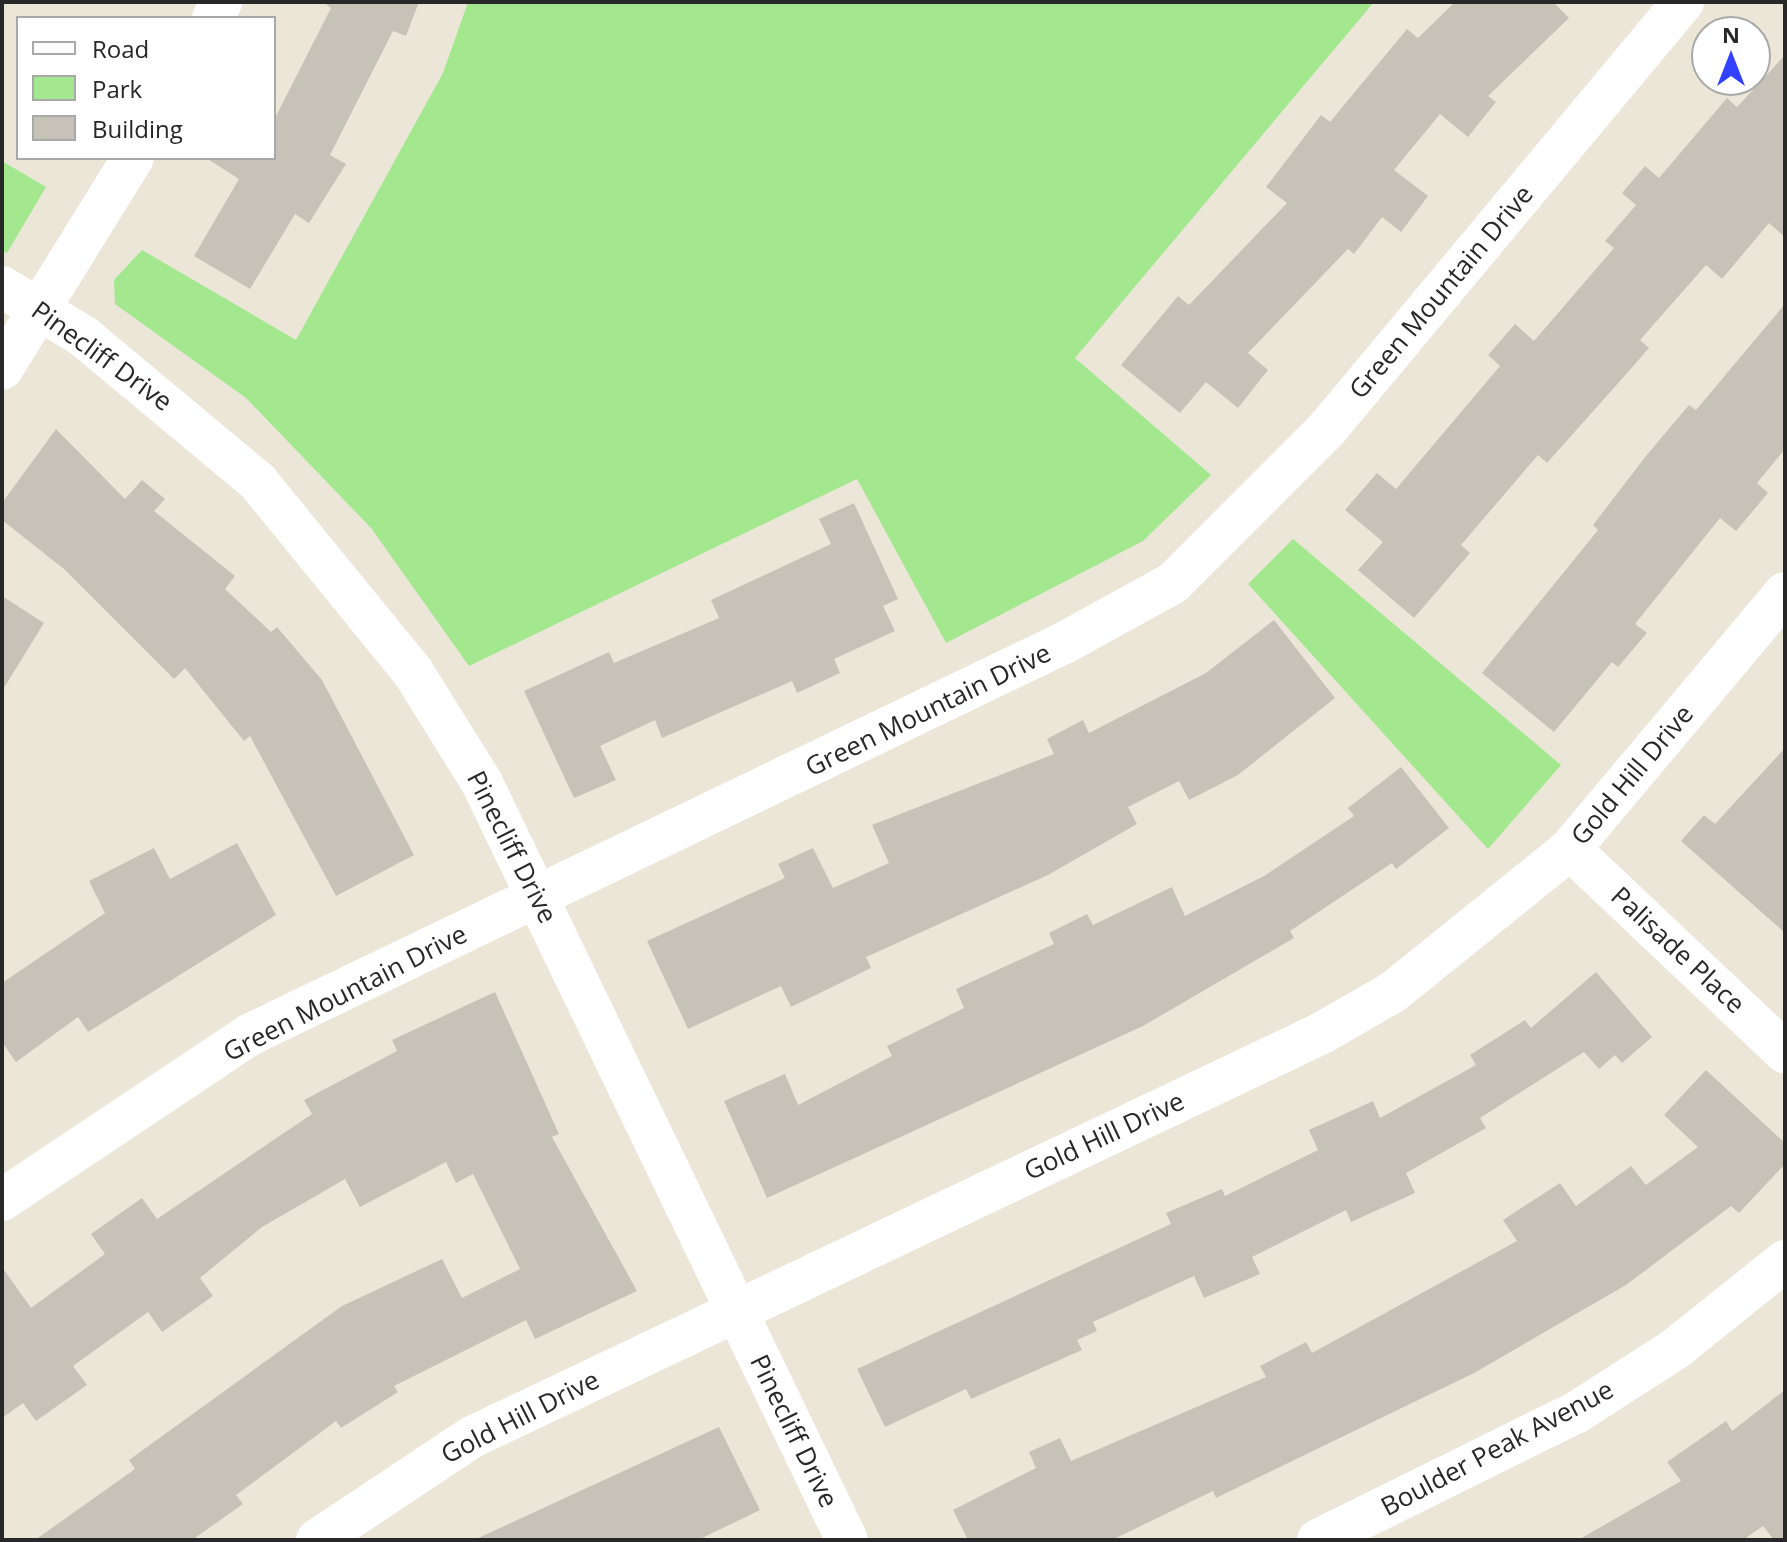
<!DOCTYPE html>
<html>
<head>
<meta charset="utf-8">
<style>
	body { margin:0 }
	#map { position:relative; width:1787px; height:1542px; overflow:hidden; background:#ece6d8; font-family:"Open Sans",sans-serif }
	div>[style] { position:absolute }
	.green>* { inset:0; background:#a3e88f }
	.building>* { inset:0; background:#c7c2b8 }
	.minor>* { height:42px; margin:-21px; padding:0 21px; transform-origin:21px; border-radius:21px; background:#fff }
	span { translate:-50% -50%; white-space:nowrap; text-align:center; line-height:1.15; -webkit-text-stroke:6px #fff; paint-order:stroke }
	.street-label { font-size:26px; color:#282828 }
	.frame { position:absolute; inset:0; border:4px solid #282828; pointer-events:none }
	.legend { position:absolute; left:16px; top:16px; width:260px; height:144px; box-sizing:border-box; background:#fff; border:2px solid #a9a9a9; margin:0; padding:10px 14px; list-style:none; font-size:24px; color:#282828 }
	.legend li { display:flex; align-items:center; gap:16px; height:40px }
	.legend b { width:40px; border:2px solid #a9a9a9 }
	.north { position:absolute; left:1691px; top:16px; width:80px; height:80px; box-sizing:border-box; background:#fff; border:2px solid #a9a9a9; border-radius:50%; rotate:0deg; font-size:22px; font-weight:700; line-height:32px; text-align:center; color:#282828 }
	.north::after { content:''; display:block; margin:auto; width:28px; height:36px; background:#3241ff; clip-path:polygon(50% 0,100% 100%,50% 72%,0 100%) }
</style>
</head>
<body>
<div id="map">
	<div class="green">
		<i style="clip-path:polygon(468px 2px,1374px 2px,1075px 358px,1211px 475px,1143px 541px,946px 643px,857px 479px,469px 666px,371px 528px,246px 398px,115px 304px,114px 280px,142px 250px,296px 340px,443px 73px)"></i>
		<i style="clip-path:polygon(2px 161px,46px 187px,7px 253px,2px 251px)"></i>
		<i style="clip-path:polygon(1293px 539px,1561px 765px,1488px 849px,1248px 584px)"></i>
	</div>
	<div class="building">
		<i style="clip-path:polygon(323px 2px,419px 2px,406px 36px,393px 31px,330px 155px,346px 164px,309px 223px,295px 214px,250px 289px,194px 256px,239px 179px,206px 158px,274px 158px,274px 120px,331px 8px)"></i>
		<i style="clip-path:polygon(1455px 2px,1553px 2px,1569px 18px,1488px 96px,1496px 102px,1468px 137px,1440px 114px,1394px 170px,1428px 196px,1401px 232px,1382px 217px,1354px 254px,1348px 249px,1248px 353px,1268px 370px,1238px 408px,1206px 382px,1180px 413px,1121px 365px,1178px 296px,1189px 305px,1287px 203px,1266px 187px,1321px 115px,1330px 122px,1407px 29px,1418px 38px)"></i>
		<i style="clip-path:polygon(1785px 55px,1785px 237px,1769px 223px,1722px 279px,1706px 265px,1640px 340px,1649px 348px,1628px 372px,1547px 463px,1538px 455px,1461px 545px,1470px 553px,1414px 618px,1358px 570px,1383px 542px,1345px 510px,1377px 473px,1396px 489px,1500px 366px,1488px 355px,1515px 324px,1534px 341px,1614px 248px,1605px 241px,1636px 205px,1622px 193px,1645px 166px,1659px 178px,1727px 98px,1737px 107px)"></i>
		<i style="clip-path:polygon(1785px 304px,1785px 449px,1757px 483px,1768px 493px,1736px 531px,1720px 518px,1635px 624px,1647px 633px,1618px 667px,1612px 662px,1554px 732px,1482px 673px,1598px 530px,1593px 525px,1646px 456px,1689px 405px,1696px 410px)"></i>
		<i style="clip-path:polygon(56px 429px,125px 499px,142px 480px,165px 499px,154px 511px,235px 576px,225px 589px,271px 632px,277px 627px,322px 680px,414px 855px,336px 896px,250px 736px,244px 741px,185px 668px,174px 679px,64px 569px,2px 520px,2px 503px)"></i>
		<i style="clip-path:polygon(854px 503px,898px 599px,883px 606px,895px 631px,834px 659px,840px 673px,797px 693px,792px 681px,662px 738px,655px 720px,600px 746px,616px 780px,574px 798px,524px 691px,609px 652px,614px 663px,719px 618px,711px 600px,831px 544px,819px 519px)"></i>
		<i style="clip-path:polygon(2px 596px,44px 623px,2px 691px)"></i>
		<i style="clip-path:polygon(1274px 620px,1335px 698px,1238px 775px,1189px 800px,1179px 781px,1128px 807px,1137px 824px,1048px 875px,866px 957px,871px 968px,791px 1007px,781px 986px,688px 1029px,647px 941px,785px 878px,778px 864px,813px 848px,833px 888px,889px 863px,872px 825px,1054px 754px,1047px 739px,1083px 720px,1089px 733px,1206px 673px)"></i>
		<i style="clip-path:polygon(1785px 748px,1785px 933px,1681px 841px,1704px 815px,1715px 824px)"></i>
		<i style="clip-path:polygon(1401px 767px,1449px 828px,1396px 869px,1392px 863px,1290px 931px,1294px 938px,1143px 1026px,767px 1198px,724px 1101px,785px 1074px,798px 1105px,892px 1056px,887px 1046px,964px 1008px,956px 989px,1054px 944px,1049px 933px,1087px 914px,1093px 925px,1172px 887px,1185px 916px,1264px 876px,1354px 816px,1348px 808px)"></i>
		<i style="clip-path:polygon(237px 843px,276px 915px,88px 1032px,78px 1017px,16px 1062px,2px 1042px,2px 983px,105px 913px,89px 881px,154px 848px,170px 879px)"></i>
		<i style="clip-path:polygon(1596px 972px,1652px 1037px,1622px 1063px,1615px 1055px,1599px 1069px,1584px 1052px,1480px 1118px,1486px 1128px,1406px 1173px,1415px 1193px,1351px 1222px,1346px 1210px,1252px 1257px,1260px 1274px,1204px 1298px,1194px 1276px,1093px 1322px,1097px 1331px,1077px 1340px,1082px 1350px,971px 1399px,966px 1389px,885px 1427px,857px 1369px,1171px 1224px,1166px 1213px,1222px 1189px,1225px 1196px,1318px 1150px,1309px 1130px,1373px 1101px,1380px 1118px,1476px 1065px,1470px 1055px,1525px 1020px,1531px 1028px)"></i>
		<i style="clip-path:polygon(495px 992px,559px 1134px,552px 1137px,637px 1291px,535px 1339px,526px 1320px,394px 1386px,398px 1392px,341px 1428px,336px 1421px,236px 1495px,243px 1504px,192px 1540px,35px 1540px,135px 1469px,129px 1460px,342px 1306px,442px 1259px,462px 1298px,520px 1269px,473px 1174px,456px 1183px,446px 1162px,360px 1207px,345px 1179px,262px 1227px,200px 1278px,213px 1296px,162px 1332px,148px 1312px,73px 1366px,87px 1385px,36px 1421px,23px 1403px,2px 1418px,2px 1267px,31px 1308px,105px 1254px,91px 1234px,142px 1198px,157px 1219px,312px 1114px,304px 1100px,397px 1051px,392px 1040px)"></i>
		<i style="clip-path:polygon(1706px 1070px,1785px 1143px,1785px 1164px,1739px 1213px,1731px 1206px,1626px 1285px,1474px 1373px,1216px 1498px,1213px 1491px,1112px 1540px,968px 1540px,953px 1510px,1036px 1468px,1029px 1452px,1060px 1438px,1071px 1461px,1266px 1377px,1260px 1366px,1306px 1342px,1312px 1353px,1517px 1241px,1503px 1220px,1560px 1183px,1576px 1206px,1631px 1166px,1646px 1185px,1698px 1147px,1664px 1115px)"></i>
		<i style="clip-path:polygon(1785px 1390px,1785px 1540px,1774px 1540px,1763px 1526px,1743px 1540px,1578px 1540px,1681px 1481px,1667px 1462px,1726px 1421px,1732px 1431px)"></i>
		<i style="clip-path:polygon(719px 1427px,760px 1510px,698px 1540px,474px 1540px)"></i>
	</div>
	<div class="minor">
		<i style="left:213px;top:18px;width:18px;rotate:-63deg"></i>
		<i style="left:2px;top:287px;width:95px;rotate:31.2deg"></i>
		<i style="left:83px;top:336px;width:228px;rotate:39.8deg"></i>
		<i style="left:258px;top:482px;width:245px;rotate:50.8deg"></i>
		<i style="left:413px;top:672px;width:131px;rotate:58.1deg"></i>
		<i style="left:482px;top:783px;width:840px;rotate:64.26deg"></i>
		<i style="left:2px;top:369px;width:248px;rotate:-58.2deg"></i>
		<i style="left:1570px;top:849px;width:296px;rotate:43.4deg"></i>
		<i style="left:2px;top:1200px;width:297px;rotate:-33.7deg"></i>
		<i style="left:249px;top:1035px;width:904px;rotate:-25.69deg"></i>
		<i style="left:1064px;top:643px;width:124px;rotate:-28.8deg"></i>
		<i style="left:1173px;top:583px;width:218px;rotate:-45deg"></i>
		<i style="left:1327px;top:429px;width:556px;rotate:-50.18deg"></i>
		<i style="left:317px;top:1540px;width:186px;rotate:-33.6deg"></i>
		<i style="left:472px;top:1437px;width:941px;rotate:-25.42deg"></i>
		<i style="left:1322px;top:1033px;width:82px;rotate:-30deg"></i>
		<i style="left:1393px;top:992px;width:228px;rotate:-38.9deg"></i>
		<i style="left:1570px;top:849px;width:334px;rotate:-50deg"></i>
		<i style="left:1318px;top:1540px;width:289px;rotate:-26.3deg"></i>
		<i style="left:1577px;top:1412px;width:117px;rotate:-32.7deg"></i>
		<i style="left:1675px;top:1349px;width:141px;rotate:-38.7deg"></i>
	</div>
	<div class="street-label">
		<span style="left:1441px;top:292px;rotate:-50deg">Green Mountain Drive</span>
		<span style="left:102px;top:356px;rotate:36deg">Pinecliff Drive</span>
		<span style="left:928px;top:710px;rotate:-26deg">Green Mountain Drive</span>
		<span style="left:1632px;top:775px;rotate:-50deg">Gold Hill Drive</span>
		<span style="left:512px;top:847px;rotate:63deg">Pinecliff Drive</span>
		<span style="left:1678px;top:950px;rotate:43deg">Palisade Place</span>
		<span style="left:345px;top:993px;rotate:-27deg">Green Mountain Drive</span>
		<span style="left:1104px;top:1136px;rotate:-25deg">Gold Hill Drive</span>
		<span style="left:520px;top:1417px;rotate:-27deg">Gold Hill Drive</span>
		<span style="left:794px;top:1431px;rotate:64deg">Pinecliff Drive</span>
		<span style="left:1497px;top:1448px;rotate:-28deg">Boulder Peak Avenue</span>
	</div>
	<div class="frame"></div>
	<ul class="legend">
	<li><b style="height:10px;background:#fff"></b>Road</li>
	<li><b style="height:22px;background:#a3e88f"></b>Park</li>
	<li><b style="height:22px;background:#c7c2b8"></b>Building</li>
	</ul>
	<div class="north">N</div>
</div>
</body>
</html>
